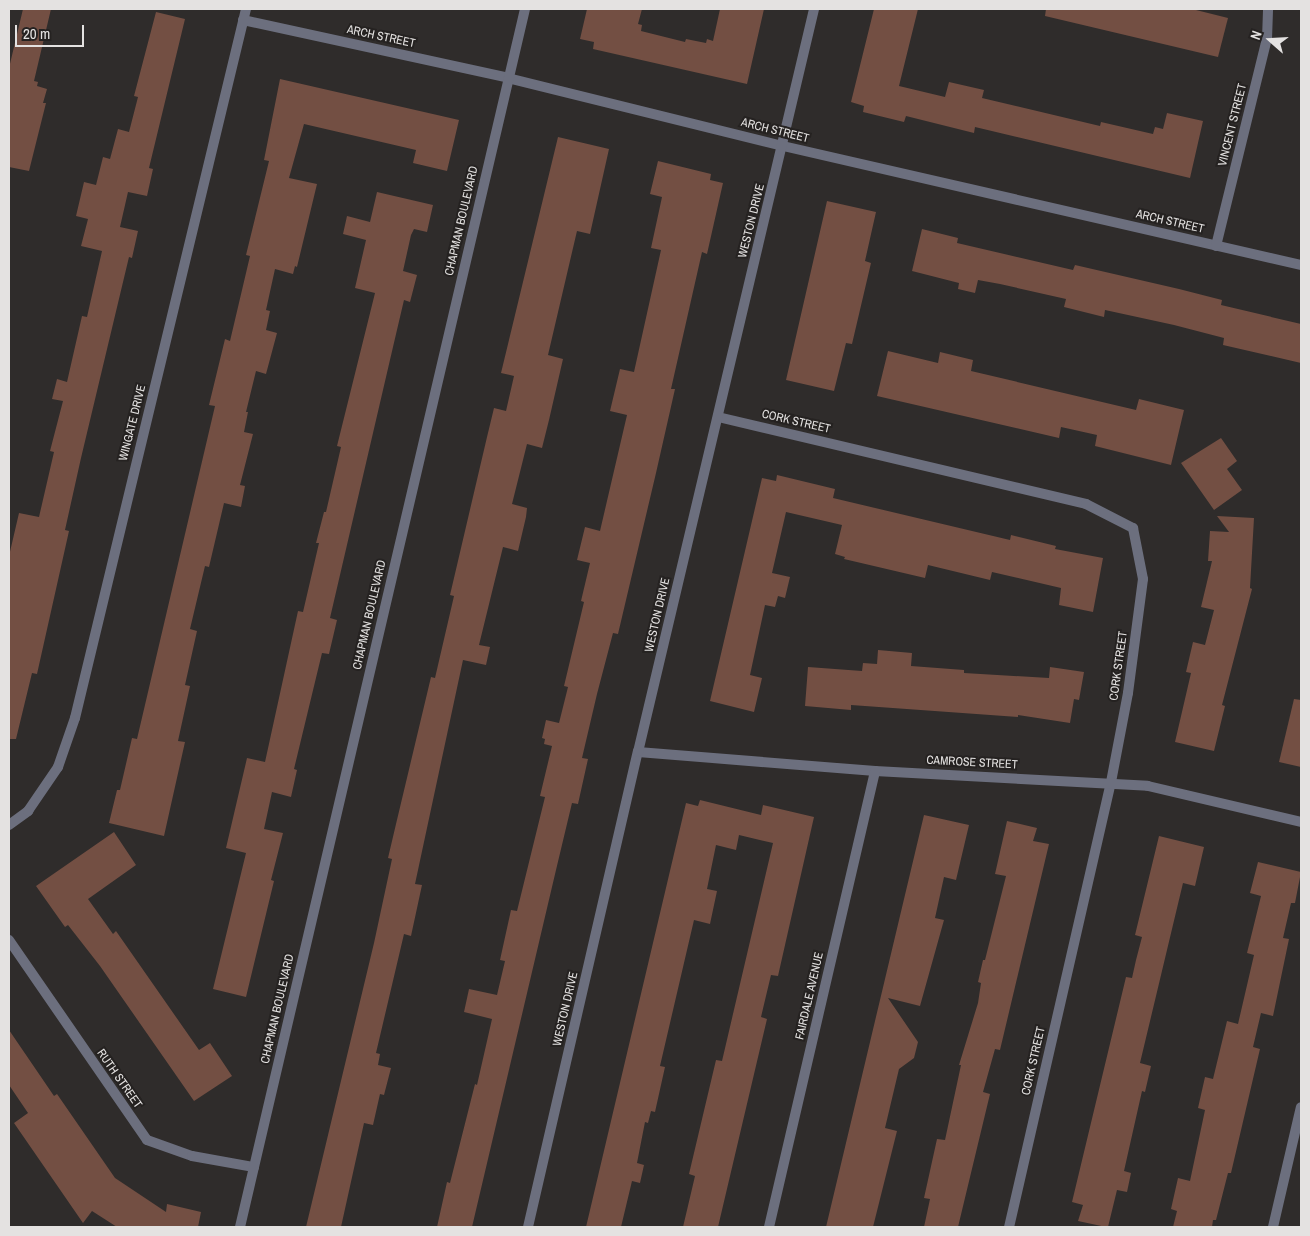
<!DOCTYPE html>
<html>
<head>
<meta charset="utf-8">
<style>
	body { margin:0 }
	#map { position:relative; width:1310px; height:1236px; overflow:hidden; background:#2f2c2b; font-family:"Archivo Narrow",sans-serif }
	div>[style] { position:absolute }
	.building>* { inset:0; background:#734f43 }
	.minor>* { height:10px; margin:-5px; padding:0 5px; transform-origin:5px; border-radius:5px; background:#6c6f7e }
	.tertiary>* { height:10px; margin:-5px; padding:0 5px; transform-origin:5px; border-radius:5px; background:#6c6f7e }
	span { translate:-50% -50%; white-space:nowrap; text-align:center; line-height:1.15; -webkit-text-stroke:4px #252221; paint-order:stroke }
	.street-label { font-size:12px; color:#e4e2e1 }
	.frame { position:absolute; inset:0; border:10px solid #e4e2e1; pointer-events:none }
	.north { position:absolute; left:1245px; top:15px; width:50px; height:50px; -webkit-text-stroke:4px #252221; paint-order:stroke; rotate:289deg; font-size:14px; font-weight:700; line-height:20px; text-align:center; color:#e4e2e1 }
	.north::after { content:''; display:block; margin:auto; width:18px; height:22px; background:#e4e2e1; clip-path:polygon(50% 0,100% 100%,50% 72%,0 100%) }
	.scale { position:absolute; left:15px; top:25px; width:69px; height:22px; box-sizing:border-box; border:2px solid #e4e2e1; border-top:0; padding-left:6px; font-size:15px; line-height:18px; white-space:nowrap; color:#e4e2e1; -webkit-text-stroke:4px #252221; paint-order:stroke }
</style>
</head>
<body>
<div id="map">
	<div class="building">
		<i style="clip-path:polygon(23px 9px,51px 9px,34px 81px,38px 82px,37px 86px,47px 89px,43px 103px,46px 103px,29px 171px,9px 167px,9px 68px)"></i>
		<i style="clip-path:polygon(587px 9px,642px 9px,638px 24px,642px 25px,641px 31px,685px 42px,686px 39px,706px 43px,707px 39px,713px 41px,720px 9px,764px 9px,747px 84px,593px 49px,594px 42px,580px 39px)"></i>
		<i style="clip-path:polygon(874px 9px,918px 9px,899px 86px,945px 97px,949px 82px,984px 90px,982px 98px,1100px 126px,1101px 122px,1153px 134px,1155px 127px,1163px 129px,1167px 113px,1203px 121px,1190px 178px,975px 127px,974px 133px,906px 116px,904px 122px,863px 112px,864px 106px,851px 102px)"></i>
		<i style="clip-path:polygon(1046px 9px,1192px 9px,1228px 18px,1218px 57px,1045px 16px)"></i>
		<i style="clip-path:polygon(156px 12px,185px 19px,149px 168px,153px 169px,147px 196px,128px 192px,120px 227px,138px 231px,132px 258px,129px 257px,81px 458px,65px 530px,69px 531px,37px 674px,32px 673px,16px 739px,9px 739px,9px 556px,19px 513px,39px 517px,54px 452px,50px 451px,63px 401px,52px 399px,57px 379px,67px 382px,82px 316px,87px 317px,102px 251px,81px 246px,88px 219px,76px 216px,84px 182px,96px 185px,103px 157px,110px 159px,118px 129px,129px 132px,138px 97px,134px 96px)"></i>
		<i style="clip-path:polygon(280px 79px,459px 120px,447px 171px,413px 163px,416px 150px,304px 124px,289px 178px,317px 184px,297px 267px,295px 266px,293px 274px,275px 269px,266px 310px,270px 311px,266px 330px,277px 333px,266px 374px,256px 371px,246px 412px,248px 412px,244px 432px,253px 434px,240px 485px,245px 486px,241px 507px,224px 503px,209px 567px,205px 566px,190px 629px,197px 631px,185px 685px,190px 686px,178px 741px,185px 742px,164px 836px,109px 823px,117px 790px,120px 790px,132px 738px,137px 739px,215px 406px,209px 405px,225px 339px,230px 341px,250px 256px,246px 255px,269px 161px,264px 160px)"></i>
		<i style="clip-path:polygon(558px 137px,609px 149px,590px 234px,577px 231px,548px 355px,563px 359px,549px 420px,542px 448px,527px 444px,512px 504px,527px 508px,526px 517px,518px 551px,503px 547px,479px 645px,490px 647px,486px 665px,463px 660px,415px 884px,422px 885px,411px 936px,404px 934px,376px 1053px,380px 1054px,378px 1065px,391px 1068px,384px 1095px,380px 1094px,373px 1125px,364px 1123px,341px 1227px,306px 1227px,374px 943px,392px 859px,388px 858px,396px 824px,431px 677px,435px 678px,454px 596px,450px 595px,487px 437px,494px 408px,506px 411px,514px 376px,501px 373px)"></i>
		<i style="clip-path:polygon(658px 161px,711px 174px,710px 180px,723px 183px,707px 254px,702px 252px,671px 389px,675px 389px,656px 473px,618px 634px,613px 633px,597px 694px,582px 758px,588px 759px,578px 804px,572px 803px,556px 870px,472px 1227px,437px 1227px,447px 1182px,450px 1183px,475px 1084px,477px 1085px,492px 1019px,464px 1012px,469px 989px,497px 995px,505px 961px,500px 960px,511px 910px,517px 911px,545px 797px,540px 796px,552px 746px,544px 744px,545px 739px,542px 738px,546px 720px,559px 723px,568px 687px,564px 686px,584px 602px,581px 601px,590px 563px,577px 560px,585px 527px,600px 531px,627px 415px,610px 411px,620px 369px,634px 372px,661px 250px,651px 248px,662px 197px,650px 194px)"></i>
		<i style="clip-path:polygon(377px 192px,433px 205px,427px 232px,414px 229px,411px 235px,403px 271px,417px 275px,410px 302px,404px 300px,393px 347px,330px 618px,337px 620px,329px 654px,322px 653px,294px 769px,297px 770px,291px 797px,272px 792px,264px 829px,283px 833px,271px 880px,274px 881px,246px 997px,213px 989px,246px 853px,226px 848px,247px 758px,265px 762px,298px 611px,303px 612px,319px 543px,316px 543px,324px 512px,326px 512px,341px 447px,337px 446px,375px 293px,355px 288px,366px 240px,343px 234px,347px 216px,370px 222px)"></i>
		<i style="clip-path:polygon(827px 201px,876px 212px,865px 261px,871px 263px,852px 344px,846px 343px,834px 391px,786px 380px)"></i>
		<i style="clip-path:polygon(922px 229px,958px 238px,957px 243px,1073px 270px,1075px 265px,1179px 289px,1222px 300px,1221px 305px,1301px 324px,1301px 363px,1223px 345px,1224px 338px,1174px 325px,1105px 310px,1104px 317px,1064px 307px,1066px 299px,1000px 284px,978px 280px,975px 293px,958px 289px,959px 283px,912px 271px)"></i>
		<i style="clip-path:polygon(888px 351px,938px 363px,940px 352px,973px 360px,971px 371px,1136px 410px,1139px 399px,1184px 410px,1171px 465px,1095px 446px,1097px 435px,1061px 427px,1059px 438px,877px 396px)"></i>
		<i style="clip-path:polygon(1221px 438px,1237px 461px,1227px 469px,1242px 490px,1214px 510px,1181px 463px)"></i>
		<i style="clip-path:polygon(777px 475px,835px 489px,833px 498px,1010px 540px,1011px 535px,1056px 546px,1055px 549px,1103px 558px,1093px 612px,1059px 605px,1061px 588px,992px 572px,990px 580px,928px 565px,925px 578px,844px 559px,845px 557px,835px 554px,842px 525px,786px 512px,772px 573px,790px 577px,785px 598px,778px 596px,775px 607px,765px 605px,750px 675px,762px 678px,754px 712px,710px 701px,762px 478px,776px 481px)"></i>
		<i style="clip-path:polygon(1217px 516px,1254px 518px,1250px 588px,1252px 589px,1222px 705px,1225px 706px,1214px 751px,1175px 742px,1191px 673px,1186px 672px,1193px 642px,1205px 645px,1214px 610px,1201px 607px,1212px 561px,1208px 561px,1210px 531px,1229px 532px)"></i>
		<i style="clip-path:polygon(878px 650px,912px 653px,911px 666px,964px 670px,964px 673px,1049px 678px,1050px 667px,1084px 672px,1079px 700px,1074px 699px,1070px 723px,1018px 715px,1018px 717px,851px 705px,851px 710px,805px 706px,808px 667px,862px 671px,863px 663px,877px 664px)"></i>
		<i style="clip-path:polygon(1294px 699px,1301px 700px,1301px 767px,1279px 762px)"></i>
		<i style="clip-path:polygon(700px 800px,761px 815px,763px 805px,814px 817px,778px 976px,771px 975px,761px 1017px,767px 1019px,718px 1227px,683px 1227px,695px 1176px,689px 1174px,716px 1060px,722px 1061px,773px 843px,739px 835px,736px 850px,716px 845px,707px 889px,717px 891px,710px 924px,694px 920px,660px 1066px,665px 1067px,655px 1112px,651px 1111px,648px 1123px,645px 1122px,637px 1163px,644px 1165px,640px 1183px,632px 1181px,621px 1227px,586px 1227px,686px 803px,698px 806px)"></i>
		<i style="clip-path:polygon(924px 815px,969px 825px,956px 880px,944px 877px,935px 918px,944px 920px,920px 1006px,888px 998px,918px 1042px,914px 1058px,899px 1069px,885px 1128px,897px 1131px,873px 1227px,826px 1227px)"></i>
		<i style="clip-path:polygon(1007px 821px,1037px 828px,1033px 841px,1049px 844px,1000px 1050px,995px 1049px,983px 1092px,990px 1094px,958px 1227px,924px 1227px,930px 1199px,924px 1198px,937px 1139px,945px 1140px,961px 1065px,959px 1065px,978px 1003px,981px 983px,978px 982px,983px 960px,985px 960px,1006px 876px,995px 874px)"></i>
		<i style="clip-path:polygon(114px 832px,136px 865px,88px 899px,113px 934px,116px 931px,199px 1050px,210px 1043px,232px 1076px,194px 1101px,100px 966px,68px 925px,65px 927px,36px 886px)"></i>
		<i style="clip-path:polygon(1159px 836px,1204px 847px,1195px 886px,1183px 883px,1140px 1063px,1151px 1066px,1145px 1092px,1142px 1091px,1124px 1171px,1131px 1173px,1127px 1192px,1117px 1190px,1108px 1227px,1106px 1227px,1078px 1221px,1083px 1205px,1072px 1202px,1126px 977px,1132px 978px,1136px 960px,1142px 937px,1135px 935px)"></i>
		<i style="clip-path:polygon(1258px 862px,1301px 872px,1295px 903px,1291px 903px,1283px 938px,1289px 939px,1273px 1016px,1261px 1013px,1253px 1047px,1260px 1049px,1231px 1173px,1228px 1173px,1216px 1220px,1213px 1220px,1212px 1227px,1173px 1227px,1177px 1211px,1171px 1209px,1178px 1178px,1190px 1181px,1205px 1110px,1198px 1108px,1205px 1077px,1213px 1079px,1227px 1021px,1238px 1024px,1254px 955px,1247px 953px,1261px 896px,1250px 893px)"></i>
		<i style="clip-path:polygon(9px 1030px,54px 1096px,57px 1094px,115px 1178px,166px 1212px,167px 1204px,201px 1212px,198px 1227px,117px 1227px,92px 1211px,83px 1223px,14px 1123px,28px 1113px,9px 1085px)"></i>
	</div>
	<div class="minor">
		<i style="left:243px;top:20px;width:271px;rotate:12.3deg"></i>
		<i style="left:508px;top:78px;width:283px;rotate:13.9deg"></i>
		<i style="left:783px;top:146px;width:531px;rotate:12.94deg"></i>
		<i style="left:1216px;top:246px;width:213px;rotate:-76.2deg"></i>
		<i style="left:1267px;top:39px;width:30px;rotate:-88deg"></i>
		<i style="left:718px;top:417px;width:378px;rotate:13.3deg"></i>
		<i style="left:1086px;top:504px;width:53px;rotate:27.1deg"></i>
		<i style="left:1133px;top:528px;width:52px;rotate:78.9deg"></i>
		<i style="left:1143px;top:579px;width:115px;rotate:97.5deg"></i>
		<i style="left:1128px;top:693px;width:91px;rotate:100.8deg"></i>
		<i style="left:1111px;top:782px;width:457px;rotate:102.9deg"></i>
		<i style="left:638px;top:752px;width:238px;rotate:4.6deg"></i>
		<i style="left:875px;top:771px;width:273px;rotate:3.1deg"></i>
		<i style="left:1148px;top:786px;width:157px;rotate:13.2deg"></i>
		<i style="left:9px;top:825px;width:24px;rotate:-36deg"></i>
		<i style="left:28px;top:811px;width:53px;rotate:-55.7deg"></i>
		<i style="left:58px;top:767px;width:52px;rotate:-70.9deg"></i>
		<i style="left:75px;top:718px;width:729px;rotate:-76.44deg"></i>
		<i style="left:9px;top:940px;width:243px;rotate:55.4deg"></i>
		<i style="left:147px;top:1140px;width:48px;rotate:19.6deg"></i>
		<i style="left:192px;top:1156px;width:63px;rotate:10.1deg"></i>
		<i style="left:240px;top:1227px;width:1251px;rotate:-76.83deg"></i>
		<i style="left:528px;top:1227px;width:488px;rotate:-77deg"></i>
		<i style="left:638px;top:752px;width:764px;rotate:-76.67deg"></i>
		<i style="left:769px;top:1227px;width:468px;rotate:-76.9deg"></i>
	</div>
	<div class="tertiary">
		<i style="left:1273px;top:1227px;width:123px;rotate:-76.9deg"></i>
	</div>
	<div class="street-label">
		<span style="left:381px;top:37px;rotate:12deg">ARCH STREET</span>
		<span style="left:1233px;top:125px;rotate:-76deg">VINCENT STREET</span>
		<span style="left:775px;top:131px;rotate:14deg">ARCH STREET</span>
		<span style="left:462px;top:221px;rotate:-77deg">CHAPMAN BOULEVARD</span>
		<span style="left:752px;top:221px;rotate:-76deg">WESTON DRIVE</span>
		<span style="left:1170px;top:222px;rotate:13deg">ARCH STREET</span>
		<span style="left:796px;top:422px;rotate:13deg">CORK STREET</span>
		<span style="left:133px;top:423px;rotate:-76deg">WINGATE DRIVE</span>
		<span style="left:370px;top:615px;rotate:-77deg">CHAPMAN BOULEVARD</span>
		<span style="left:658px;top:615px;rotate:-77deg">WESTON DRIVE</span>
		<span style="left:1119px;top:666px;rotate:-82deg">CORK STREET</span>
		<span style="left:972px;top:763px;rotate:3deg">CAMROSE STREET</span>
		<span style="left:810px;top:996px;rotate:-77deg">FAIRDALE AVENUE</span>
		<span style="left:278px;top:1009px;rotate:-77deg">CHAPMAN BOULEVARD</span>
		<span style="left:566px;top:1009px;rotate:-77deg">WESTON DRIVE</span>
		<span style="left:1034px;top:1061px;rotate:-77deg">CORK STREET</span>
		<span style="left:119px;top:1079px;rotate:55deg">RUTH STREET</span>
	</div>
	<div class="frame"></div>
	<div class="north">N</div>
	<div class="scale">20 m</div>
</div>
</body>
</html>
